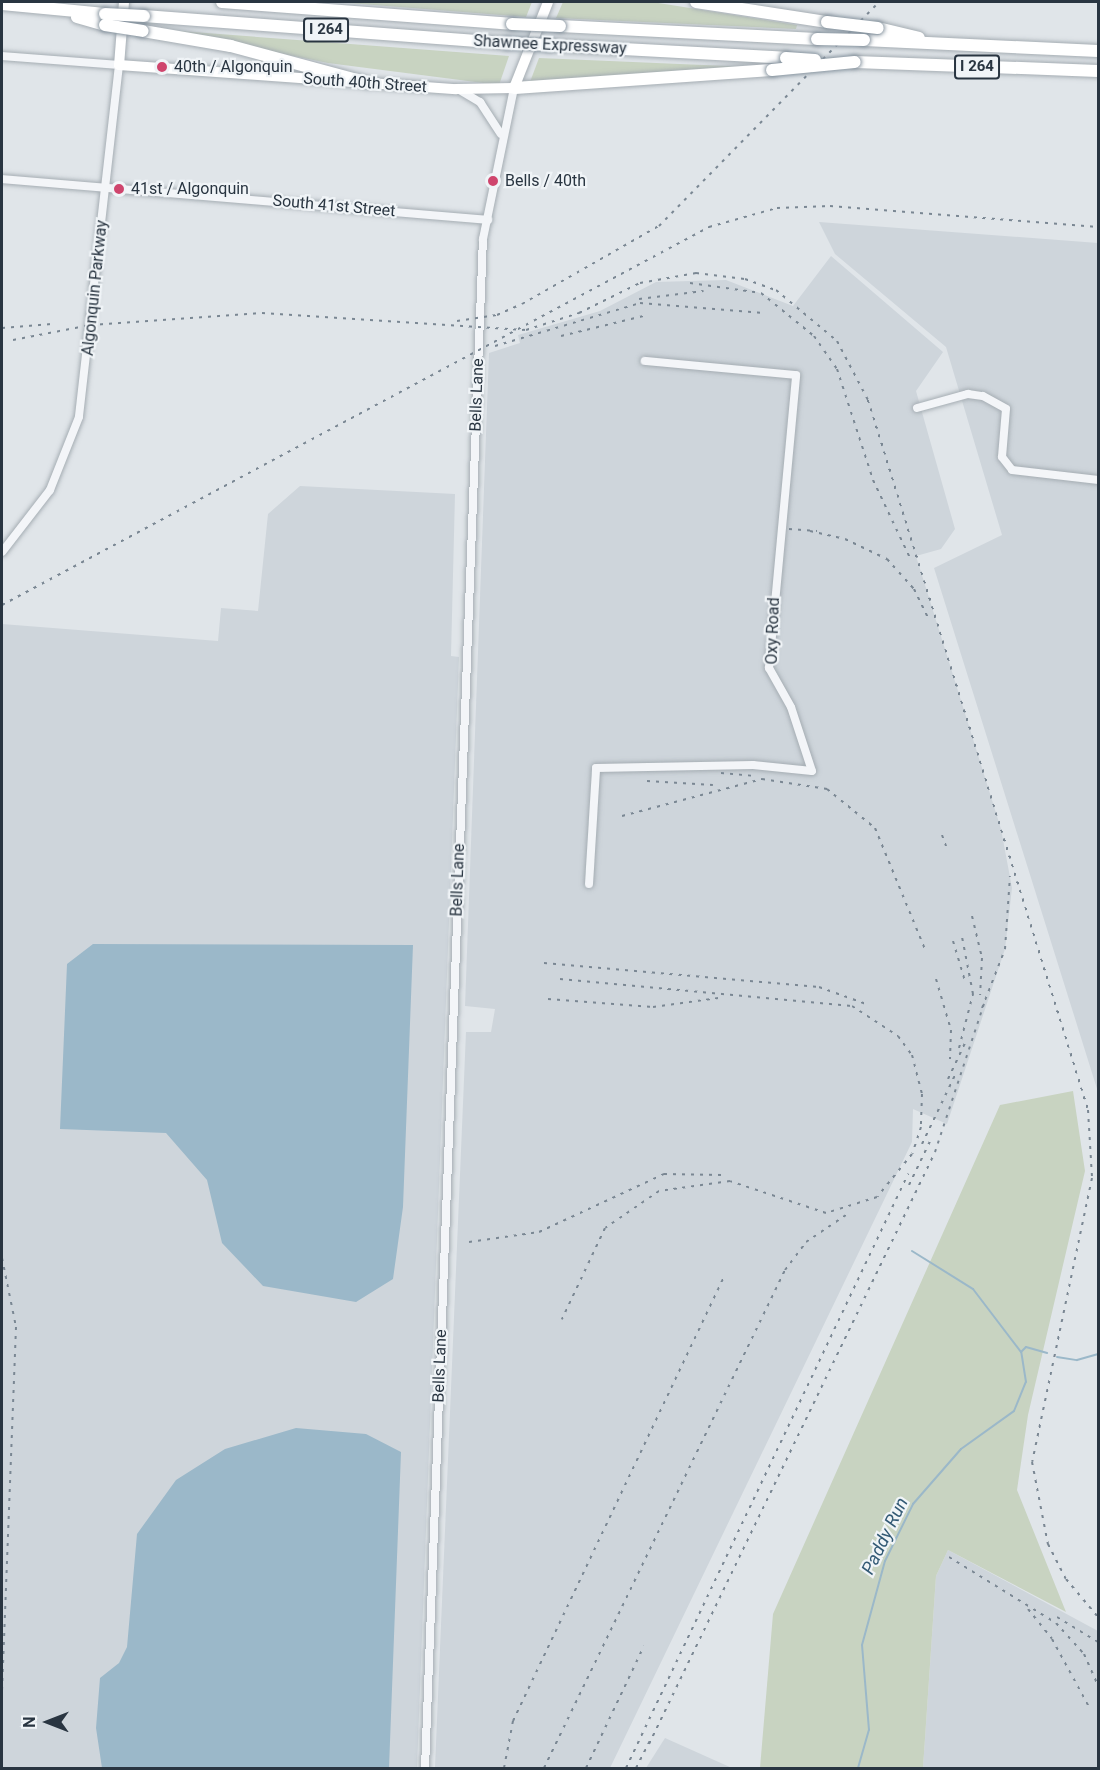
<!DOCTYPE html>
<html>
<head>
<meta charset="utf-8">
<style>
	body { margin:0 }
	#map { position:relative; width:1100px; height:1770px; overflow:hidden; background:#e0e5e9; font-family:Roboto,sans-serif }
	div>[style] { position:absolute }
	.built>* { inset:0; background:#ced5db }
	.green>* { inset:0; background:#c8d3c1 }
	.water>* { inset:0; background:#9bb8c9 }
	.stream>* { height:2px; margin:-1px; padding:0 1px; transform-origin:1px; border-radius:1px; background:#9bb8c9 }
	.roads { filter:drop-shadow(0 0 2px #a5adb3) drop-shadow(0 0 2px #a5adb3) }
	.minor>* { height:8px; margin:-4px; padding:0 4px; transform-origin:4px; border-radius:4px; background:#f3f5f8 }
	.major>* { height:10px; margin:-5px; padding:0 5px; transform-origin:5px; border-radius:5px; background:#fff }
	.highway>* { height:12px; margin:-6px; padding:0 6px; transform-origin:6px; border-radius:6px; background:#fff }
	.rail>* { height:2px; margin-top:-1px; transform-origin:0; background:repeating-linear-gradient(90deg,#7a8793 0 3px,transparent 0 9px) }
	.bridges { filter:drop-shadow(0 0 2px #8895a0) drop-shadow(0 0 2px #8895a0) }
	.highway-bridge>* { height:12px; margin:-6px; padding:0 6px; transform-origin:6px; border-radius:6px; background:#fff }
	.dots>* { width:16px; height:16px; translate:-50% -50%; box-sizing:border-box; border:3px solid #f0f4f7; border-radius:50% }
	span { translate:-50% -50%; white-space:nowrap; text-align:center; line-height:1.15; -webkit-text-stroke:4.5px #f0f4f7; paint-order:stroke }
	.shield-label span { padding:2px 4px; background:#f0f4f7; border:2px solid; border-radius:4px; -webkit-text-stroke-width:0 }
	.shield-label { font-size:15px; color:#293541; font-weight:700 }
	.street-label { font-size:16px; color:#293541 }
	.poi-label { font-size:16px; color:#293541 }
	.left { translate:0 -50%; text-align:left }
	.water-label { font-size:18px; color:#335a75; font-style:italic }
	.frame { position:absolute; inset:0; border:3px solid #293541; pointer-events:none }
	.north { position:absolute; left:18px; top:1692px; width:60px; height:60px; -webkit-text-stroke:4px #f0f4f7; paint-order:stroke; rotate:270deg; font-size:16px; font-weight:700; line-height:24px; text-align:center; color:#293541 }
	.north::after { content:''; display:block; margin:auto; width:21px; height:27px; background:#293541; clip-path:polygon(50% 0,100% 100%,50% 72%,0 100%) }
</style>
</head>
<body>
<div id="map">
	<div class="built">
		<i style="clip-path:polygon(819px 222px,1098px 243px,1098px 1092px,934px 568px,1002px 535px,946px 347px,835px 254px)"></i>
		<i style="clip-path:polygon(831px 256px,943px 352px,916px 391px,955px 529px,941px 549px,916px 556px,1001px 829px,1012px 888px,1005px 949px,947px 1124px,913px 1109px,912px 1142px,610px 1768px,435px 1768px,466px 1032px,491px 1032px,495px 1009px,465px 1006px,489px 353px,520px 343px,518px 335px,600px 311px,656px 282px,726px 280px,793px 306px)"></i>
		<i style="clip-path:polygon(300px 486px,455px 494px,451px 656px,459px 657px,417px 1768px,2px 1768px,2px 624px,218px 641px,221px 608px,258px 611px,268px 514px)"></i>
		<i style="clip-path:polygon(948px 1550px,1098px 1631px,1098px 1768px,923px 1768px,936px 1576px)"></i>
		<i style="clip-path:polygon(665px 1738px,732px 1768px,646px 1768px)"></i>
	</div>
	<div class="green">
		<i style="clip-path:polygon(336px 2px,532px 2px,526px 17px)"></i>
		<i style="clip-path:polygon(563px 2px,652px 2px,797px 25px,796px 29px,556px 18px)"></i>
		<i style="clip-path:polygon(166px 30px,509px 56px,499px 85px,328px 63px)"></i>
		<i style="clip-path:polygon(539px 58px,750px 67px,530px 82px)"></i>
		<i style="clip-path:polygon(1073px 1091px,1085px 1171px,1028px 1415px,1017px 1490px,1066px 1612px,948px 1550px,936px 1576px,923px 1768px,760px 1768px,773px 1614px,1000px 1105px)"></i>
	</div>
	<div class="water">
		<i style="clip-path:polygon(93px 944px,413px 945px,403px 1207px,393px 1279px,356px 1302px,263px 1286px,222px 1243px,207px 1180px,166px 1133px,60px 1129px,67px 964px)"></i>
		<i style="clip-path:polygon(296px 1428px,366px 1434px,401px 1452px,389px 1768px,102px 1768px,96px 1728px,100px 1678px,119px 1663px,127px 1647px,137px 1534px,176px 1480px,225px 1449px)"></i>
	</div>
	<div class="stream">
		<i style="left:912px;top:1251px;width:72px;rotate:31.9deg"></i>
		<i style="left:973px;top:1289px;width:79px;rotate:52.7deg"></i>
		<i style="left:1057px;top:1357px;width:20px;rotate:9deg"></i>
		<i style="left:1077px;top:1360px;width:22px;rotate:-16deg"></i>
		<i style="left:858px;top:1768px;width:40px;rotate:-74deg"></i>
		<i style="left:869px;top:1730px;width:85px;rotate:-94.7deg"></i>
		<i style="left:862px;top:1645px;width:87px;rotate:-74.7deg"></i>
		<i style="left:885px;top:1561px;width:64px;rotate:-63.8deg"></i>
		<i style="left:913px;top:1504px;width:73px;rotate:-48.9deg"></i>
		<i style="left:961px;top:1449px;width:65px;rotate:-35.6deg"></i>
		<i style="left:1014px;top:1411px;width:31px;rotate:-68deg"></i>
		<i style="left:1026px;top:1382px;width:30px;rotate:-99deg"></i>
		<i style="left:1021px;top:1352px;width:7px;rotate:-45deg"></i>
		<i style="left:1026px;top:1347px;width:22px;rotate:16deg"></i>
	</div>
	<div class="roads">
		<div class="minor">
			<i style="left:2px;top:56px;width:117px;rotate:4.4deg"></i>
			<i style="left:119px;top:65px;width:354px;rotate:96.5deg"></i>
			<i style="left:79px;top:417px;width:79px;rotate:111.7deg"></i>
			<i style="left:50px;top:490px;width:78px;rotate:127.7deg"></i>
			<i style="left:458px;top:89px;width:26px;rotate:31deg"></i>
			<i style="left:480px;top:102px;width:38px;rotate:57deg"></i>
			<i style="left:2px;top:179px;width:488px;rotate:4.8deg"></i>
			<i style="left:917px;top:408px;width:53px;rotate:-15.4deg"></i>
			<i style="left:968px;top:394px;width:15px;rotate:8deg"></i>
			<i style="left:983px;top:396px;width:26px;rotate:29deg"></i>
			<i style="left:1006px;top:409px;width:48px;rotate:94.8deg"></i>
			<i style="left:1002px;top:457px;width:16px;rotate:52deg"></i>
			<i style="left:1012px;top:470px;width:87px;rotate:6.6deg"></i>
			<i style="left:589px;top:884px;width:116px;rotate:-86.5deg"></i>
			<i style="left:596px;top:768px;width:157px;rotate:-1.1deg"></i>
			<i style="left:753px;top:765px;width:59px;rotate:5.8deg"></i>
			<i style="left:812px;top:771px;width:67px;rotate:-108.2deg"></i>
			<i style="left:791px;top:707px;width:45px;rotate:-119.4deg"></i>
			<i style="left:769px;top:668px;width:294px;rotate:-84.7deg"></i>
			<i style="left:796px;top:375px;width:152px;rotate:-174.7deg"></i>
			<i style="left:425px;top:1768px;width:1530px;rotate:-87.83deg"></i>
			<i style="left:483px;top:239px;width:154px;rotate:-78.4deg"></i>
		</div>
		<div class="major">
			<i style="left:124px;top:2px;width:63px;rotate:94.5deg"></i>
			<i style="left:119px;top:65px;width:338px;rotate:4.1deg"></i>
			<i style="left:456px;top:89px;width:58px;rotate:-1deg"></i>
			<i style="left:514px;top:88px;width:92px;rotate:-68.4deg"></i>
		</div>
		<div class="highway">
			<i style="left:222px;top:2px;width:291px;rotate:4.3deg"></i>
			<i style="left:696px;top:2px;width:133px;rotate:8.7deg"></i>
			<i style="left:2px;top:4px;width:103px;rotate:5.5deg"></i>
			<i style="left:144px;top:16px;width:364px;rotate:4.3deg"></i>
			<i style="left:77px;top:17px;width:29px;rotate:16deg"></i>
			<i style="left:560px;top:26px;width:257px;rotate:2.9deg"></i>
			<i style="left:878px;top:28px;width:42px;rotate:13.7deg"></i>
			<i style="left:143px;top:31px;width:89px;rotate:9.7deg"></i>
			<i style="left:231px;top:46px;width:142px;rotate:15.1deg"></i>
			<i style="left:864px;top:40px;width:234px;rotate:2.7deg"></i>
			<i style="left:549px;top:45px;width:237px;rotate:3.1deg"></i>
			<i style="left:855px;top:62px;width:243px;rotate:2.1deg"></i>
			<i style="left:514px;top:88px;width:259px;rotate:-4deg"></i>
		</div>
	</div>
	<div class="rail">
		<i style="left:690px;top:283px;width:72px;rotate:8deg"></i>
		<i style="left:761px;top:293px;width:68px;rotate:39.1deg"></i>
		<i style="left:814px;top:336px;width:40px;rotate:55.1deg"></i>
		<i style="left:837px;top:369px;width:117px;rotate:72deg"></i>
		<i style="left:873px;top:480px;width:89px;rotate:64.6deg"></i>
		<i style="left:639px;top:299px;width:65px;rotate:-7deg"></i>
		<i style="left:457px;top:321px;width:40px;rotate:-8.5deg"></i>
		<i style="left:497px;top:315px;width:27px;rotate:-24deg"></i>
		<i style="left:522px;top:304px;width:158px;rotate:-29.7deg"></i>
		<i style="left:659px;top:226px;width:314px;rotate:-45.5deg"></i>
		<i style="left:2px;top:328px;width:50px;rotate:-4.6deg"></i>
		<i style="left:561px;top:336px;width:89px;rotate:-13.7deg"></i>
		<i style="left:13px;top:340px;width:79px;rotate:-10.9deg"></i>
		<i style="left:91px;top:325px;width:171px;rotate:-4deg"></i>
		<i style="left:262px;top:313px;width:265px;rotate:3.7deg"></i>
		<i style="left:526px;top:330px;width:56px;rotate:-17.8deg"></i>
		<i style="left:579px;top:313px;width:68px;rotate:-26.2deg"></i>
		<i style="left:640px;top:283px;width:57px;rotate:-10.1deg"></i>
		<i style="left:696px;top:273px;width:49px;rotate:7deg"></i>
		<i style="left:745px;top:279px;width:33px;rotate:20deg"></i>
		<i style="left:776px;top:290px;width:80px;rotate:39.9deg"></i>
		<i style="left:837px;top:341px;width:67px;rotate:62.3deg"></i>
		<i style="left:868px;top:400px;width:743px;rotate:72.78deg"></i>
		<i style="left:1088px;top:1110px;width:68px;rotate:86.6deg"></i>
		<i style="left:1092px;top:1178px;width:290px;rotate:101.9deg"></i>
		<i style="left:1032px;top:1462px;width:84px;rotate:79deg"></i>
		<i style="left:1048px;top:1544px;width:39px;rotate:63deg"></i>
		<i style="left:1066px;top:1579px;width:50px;rotate:49.9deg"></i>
		<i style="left:495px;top:346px;width:151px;rotate:-16.5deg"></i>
		<i style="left:640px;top:303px;width:124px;rotate:4.6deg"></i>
		<i style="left:789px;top:529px;width:28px;rotate:4deg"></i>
		<i style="left:810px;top:531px;width:36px;rotate:13deg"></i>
		<i style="left:845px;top:539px;width:47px;rotate:25.5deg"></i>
		<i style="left:887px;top:559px;width:40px;rotate:48deg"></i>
		<i style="left:914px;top:589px;width:32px;rotate:64deg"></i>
		<i style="left:2px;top:605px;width:802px;rotate:-28.13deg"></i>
		<i style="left:709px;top:227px;width:71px;rotate:-15.6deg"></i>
		<i style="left:777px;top:208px;width:53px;rotate:-2.2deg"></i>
		<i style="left:830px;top:206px;width:269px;rotate:4.5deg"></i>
		<i style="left:721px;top:773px;width:33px;rotate:5deg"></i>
		<i style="left:647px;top:781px;width:66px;rotate:3.5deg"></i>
		<i style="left:622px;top:816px;width:145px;rotate:-14.8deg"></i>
		<i style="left:762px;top:779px;width:66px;rotate:8.7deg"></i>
		<i style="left:827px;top:789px;width:62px;rotate:39.1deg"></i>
		<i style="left:875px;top:828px;width:134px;rotate:67.6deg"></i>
		<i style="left:942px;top:835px;width:12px;rotate:70deg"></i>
		<i style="left:972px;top:916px;width:43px;rotate:76.6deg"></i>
		<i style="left:982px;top:958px;width:37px;rotate:93deg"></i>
		<i style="left:953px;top:941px;width:42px;rotate:73.3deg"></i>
		<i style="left:544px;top:963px;width:276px;rotate:5deg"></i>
		<i style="left:819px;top:987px;width:53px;rotate:19.8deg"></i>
		<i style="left:560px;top:979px;width:293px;rotate:5.3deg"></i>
		<i style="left:852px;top:1006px;width:55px;rotate:33.1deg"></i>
		<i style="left:898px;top:1036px;width:24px;rotate:54deg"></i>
		<i style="left:912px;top:1055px;width:40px;rotate:75.6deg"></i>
		<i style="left:922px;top:1094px;width:33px;rotate:92deg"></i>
		<i style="left:921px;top:1127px;width:28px;rotate:108deg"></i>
		<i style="left:912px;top:1154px;width:55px;rotate:129.1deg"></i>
		<i style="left:877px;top:1197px;width:53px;rotate:162.6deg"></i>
		<i style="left:826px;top:1213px;width:101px;rotate:-161.6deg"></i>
		<i style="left:730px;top:1181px;width:72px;rotate:172deg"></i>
		<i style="left:659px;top:1191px;width:65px;rotate:145.6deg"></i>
		<i style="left:605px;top:1228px;width:101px;rotate:115.3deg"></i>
		<i style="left:936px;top:979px;width:53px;rotate:73.6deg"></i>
		<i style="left:951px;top:1030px;width:29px;rotate:92deg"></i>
		<i style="left:548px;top:999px;width:105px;rotate:4.4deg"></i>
		<i style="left:653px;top:1007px;width:66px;rotate:-7.9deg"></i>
		<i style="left:982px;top:1008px;width:63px;rotate:-68.7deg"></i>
		<i style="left:1005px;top:949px;width:73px;rotate:-86.1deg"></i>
		<i style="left:959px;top:1048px;width:56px;rotate:-75.5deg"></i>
		<i style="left:973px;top:994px;width:58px;rotate:-100.9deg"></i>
		<i style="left:948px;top:1079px;width:42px;rotate:-64.7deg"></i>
		<i style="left:922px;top:1144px;width:79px;rotate:-64.4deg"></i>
		<i style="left:909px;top:1185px;width:53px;rotate:-64.4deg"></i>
		<i style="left:469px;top:1242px;width:71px;rotate:-8.1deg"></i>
		<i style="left:539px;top:1232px;width:138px;rotate:-24.9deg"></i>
		<i style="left:664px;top:1174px;width:58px;rotate:1deg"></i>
		<i style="left:2px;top:1258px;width:70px;rotate:78.5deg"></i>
		<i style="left:16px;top:1327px;width:369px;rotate:92.2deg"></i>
		<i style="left:949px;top:1557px;width:126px;rotate:31.7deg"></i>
		<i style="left:1056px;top:1623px;width:42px;rotate:47.9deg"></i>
		<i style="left:1084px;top:1654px;width:35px;rotate:66deg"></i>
		<i style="left:1028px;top:1609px;width:38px;rotate:51deg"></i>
		<i style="left:1052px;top:1639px;width:77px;rotate:61.4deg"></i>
		<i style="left:1057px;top:1617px;width:48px;rotate:31.4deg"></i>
		<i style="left:649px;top:1744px;width:657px;rotate:-64.21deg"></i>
		<i style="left:935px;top:1152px;width:159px;rotate:-71.7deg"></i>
		<i style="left:504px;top:1768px;width:48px;rotate:-79.2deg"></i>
		<i style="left:513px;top:1721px;width:492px;rotate:-64.6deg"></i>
		<i style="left:544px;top:1768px;width:553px;rotate:-64.18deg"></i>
		<i style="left:785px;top:1270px;width:35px;rotate:-53deg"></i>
		<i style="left:806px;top:1242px;width:52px;rotate:-34deg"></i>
		<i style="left:586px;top:1768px;width:135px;rotate:-64.6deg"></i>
		<i style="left:626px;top:1768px;width:658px;rotate:-64.6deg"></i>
		<i style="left:636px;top:1768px;width:36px;rotate:-63deg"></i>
	</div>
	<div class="bridges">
		<div class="highway-bridge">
			<i style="left:105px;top:14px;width:39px;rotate:3deg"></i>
			<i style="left:827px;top:22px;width:51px;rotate:6.7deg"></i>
			<i style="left:512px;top:24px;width:48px;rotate:2.4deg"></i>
			<i style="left:105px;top:25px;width:38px;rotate:9deg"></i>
			<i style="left:817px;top:39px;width:47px;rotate:1.2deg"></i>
			<i style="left:507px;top:43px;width:42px;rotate:2.7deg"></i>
			<i style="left:786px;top:58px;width:29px;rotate:4deg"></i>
			<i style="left:772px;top:70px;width:83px;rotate:-5.5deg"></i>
		</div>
	</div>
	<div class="dots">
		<i style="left:162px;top:67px;background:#cf456d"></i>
		<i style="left:493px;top:181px;background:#cf456d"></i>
		<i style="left:119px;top:189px;background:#cf456d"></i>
	</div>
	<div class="shield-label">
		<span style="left:326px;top:30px">I 264</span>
		<span style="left:977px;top:67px">I 264</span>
	</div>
	<div class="street-label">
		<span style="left:550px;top:45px;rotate:3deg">Shawnee Expressway</span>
		<span style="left:365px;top:83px;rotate:4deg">South 40th Street</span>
		<span style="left:334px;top:206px;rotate:5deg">South 41st Street</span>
		<span style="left:95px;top:288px;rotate:-84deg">Algonquin Parkway</span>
		<span style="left:477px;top:395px;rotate:-88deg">Bells Lane</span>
		<span style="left:773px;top:631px;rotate:-88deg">Oxy Road</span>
		<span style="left:458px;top:880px;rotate:-88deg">Bells Lane</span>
		<span style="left:440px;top:1366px;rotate:-88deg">Bells Lane</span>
	</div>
	<div class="poi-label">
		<span class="left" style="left:174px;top:67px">40th / Algonquin</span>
		<span class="left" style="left:505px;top:181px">Bells / 40th</span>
		<span class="left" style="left:131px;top:189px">41st / Algonquin</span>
	</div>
	<div class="water-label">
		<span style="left:885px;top:1536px;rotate:-64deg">Paddy Run</span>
	</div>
	<div class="frame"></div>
	<div class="north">N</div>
</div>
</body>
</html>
